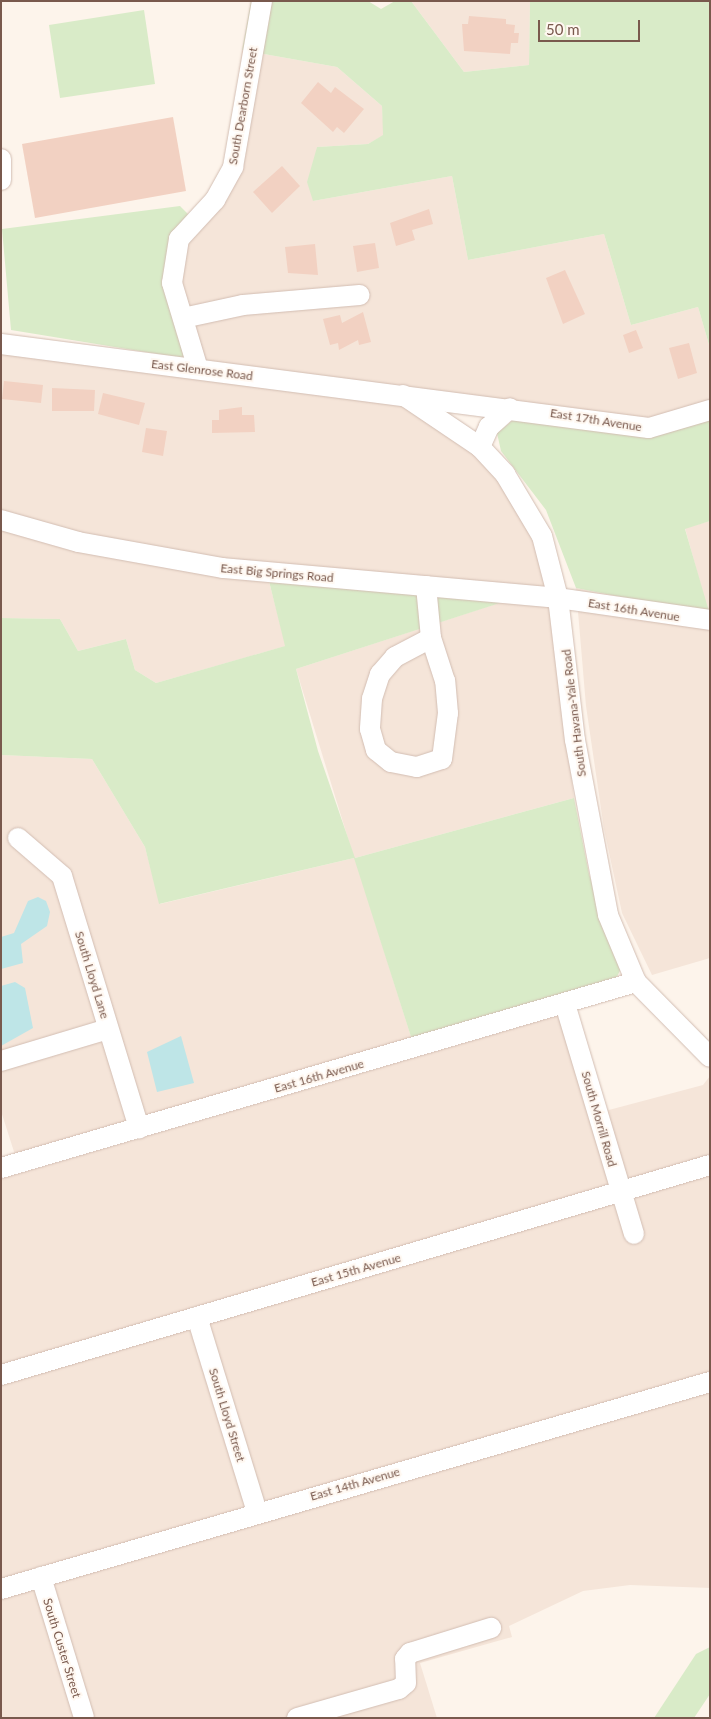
<!DOCTYPE html>
<html>
<head>
<meta charset="utf-8">
<style>
	body { margin:0 }
	#map { position:relative; width:711px; height:1719px; overflow:hidden; background:#fdf4eb; font-family:Lato,sans-serif }
	div>[style] { position:absolute }
	.residential>* { inset:0; background:#f5e5d9 }
	.green>* { inset:0; background:#d9ebc8 }
	.water>* { inset:0; background:#bee5e7 }
	.building>* { inset:0; background:#f2d1c2 }
	.roads { filter:drop-shadow(0 0 1px #d2bdb2) drop-shadow(0 0 1px #d2bdb2) }
	.minor>* { height:20px; margin:-10px; padding:0 10px; transform-origin:10px; border-radius:10px; background:#fff }
	span { translate:-50% -50%; white-space:nowrap; text-align:center; line-height:1.15; -webkit-text-stroke:4px #fff8f1; paint-order:stroke }
	.street-label { font-size:12px; color:#79594d }
	.frame { position:absolute; inset:0; border:2px solid #79594d; pointer-events:none }
	.scale { position:absolute; left:538px; top:20px; width:102px; height:22px; box-sizing:border-box; border:2px solid #79594d; border-top:0; padding-left:6px; font-size:15px; line-height:18px; white-space:nowrap; color:#79594d; -webkit-text-stroke:4px #fff8f1; paint-order:stroke }
</style>
</head>
<body>
<div id="map">
	<div class="residential">
		<i style="clip-path:polygon(411px 1px,530px 1px,529px 65px,464px 72px)"></i>
		<i style="clip-path:polygon(242px 50px,337px 67px,382px 106px,384px 135px,368px 144px,317px 147px,313px 201px,452px 176px,468px 260px,604px 234px,631px 325px,698px 307px,710px 348px,710px 400px,648px 421px,188px 359px,174px 236px,210px 195px,227px 168px)"></i>
		<i style="clip-path:polygon(1px 351px,400px 403px,453px 436px,499px 479px,537px 540px,546px 572px,574px 798px,355px 858px,412px 1040px,16px 1158px,1px 1111px,1px 755px,92px 759px,145px 847px,160px 904px,354px 858px,296px 669px,502px 602px,268px 578px,286px 646px,156px 683px,135px 670px,126px 639px,78px 651px,60px 619px,1px 618px)"></i>
		<i style="clip-path:polygon(710px 521px,710px 958px,652px 975px,622px 913px,604px 829px,586px 706px,576px 588px,709px 615px,685px 528px)"></i>
		<i style="clip-path:polygon(560px 1015px,590px 1115px,703px 1085px,710px 1076px,710px 1588px,630px 1585px,583px 1591px,509px 1626px,512px 1637px,420px 1663px,437px 1718px,1px 1718px,1px 1179px)"></i>
	</div>
	<div class="green">
		<i style="clip-path:polygon(251px 1px,368px 1px,381px 9px,395px 1px,411px 1px,464px 72px,529px 65px,530px 1px,710px 1px,710px 348px,698px 307px,631px 325px,604px 234px,468px 260px,452px 176px,313px 201px,307px 182px,317px 147px,368px 144px,383px 135px,382px 106px,337px 67px,242px 50px)"></i>
		<i style="clip-path:polygon(144px 10px,155px 84px,60px 98px,49px 25px)"></i>
		<i style="clip-path:polygon(180px 206px,191px 217px,174px 236px,188px 359px,11px 330px,2px 229px)"></i>
		<i style="clip-path:polygon(518px 416px,710px 420px,710px 521px,685px 529px,710px 615px,576px 588px,546px 510px,501px 451px,497px 433px)"></i>
		<i style="clip-path:polygon(268px 577px,503px 602px,296px 669px,318px 751px,355px 858px,574px 798px,589px 874px,622px 966px,617px 977px,412px 1040px,354px 858px,159px 904px,145px 847px,92px 759px,1px 755px,1px 618px,60px 619px,78px 651px,126px 639px,135px 670px,156px 683px,285px 646px)"></i>
		<i style="clip-path:polygon(710px 1647px,710px 1694px,694px 1718px,654px 1718px,696px 1654px)"></i>
	</div>
	<div class="water">
		<i style="clip-path:polygon(38px 897px,46px 901px,50px 912px,47px 926px,21px 944px,23px 963px,1px 969px,1px 937px,14px 933px,28px 901px)"></i>
		<i style="clip-path:polygon(15px 982px,25px 988px,33px 1028px,1px 1046px,1px 986px)"></i>
		<i style="clip-path:polygon(181px 1036px,194px 1083px,157px 1092px,147px 1052px)"></i>
	</div>
	<div class="building">
		<i style="clip-path:polygon(469px 16px,506px 19px,506px 24px,515px 25px,514px 33px,519px 33px,518px 43px,511px 43px,510px 54px,464px 51px,462px 24px,468px 24px)"></i>
		<i style="clip-path:polygon(318px 82px,331px 93px,335px 87px,364px 109px,344px 133px,337px 127px,333px 132px,301px 103px)"></i>
		<i style="clip-path:polygon(173px 117px,186px 191px,35px 218px,22px 144px)"></i>
		<i style="clip-path:polygon(282px 166px,300px 186px,272px 213px,253px 192px)"></i>
		<i style="clip-path:polygon(429px 209px,433px 224px,412px 230px,415px 240px,396px 246px,390px 223px)"></i>
		<i style="clip-path:polygon(375px 243px,379px 268px,357px 272px,353px 246px)"></i>
		<i style="clip-path:polygon(315px 244px,318px 275px,288px 273px,285px 247px)"></i>
		<i style="clip-path:polygon(565px 270px,585px 314px,563px 324px,546px 278px)"></i>
		<i style="clip-path:polygon(363px 312px,371px 342px,359px 345px,358px 340px,339px 350px,338px 343px,330px 345px,323px 319px,340px 315px,342px 323px)"></i>
		<i style="clip-path:polygon(636px 330px,643px 348px,629px 353px,623px 335px)"></i>
		<i style="clip-path:polygon(689px 343px,697px 373px,678px 379px,669px 348px)"></i>
		<i style="clip-path:polygon(4px 381px,43px 385px,41px 403px,2px 399px)"></i>
		<i style="clip-path:polygon(52px 388px,95px 390px,94px 411px,52px 411px)"></i>
		<i style="clip-path:polygon(103px 393px,145px 403px,139px 425px,98px 414px)"></i>
		<i style="clip-path:polygon(242px 407px,242px 415px,254px 415px,255px 432px,212px 433px,212px 420px,219px 420px,219px 410px)"></i>
		<i style="clip-path:polygon(146px 428px,167px 431px,163px 456px,142px 452px)"></i>
	</div>
	<div class="roads">
		<div class="minor">
			<i style="left:1px;top:159px;width:21px;rotate:90deg"></i>
			<i style="left:183px;top:318px;width:61px;rotate:-12.2deg"></i>
			<i style="left:243px;top:305px;width:117px;rotate:-4.9deg"></i>
			<i style="left:1px;top:344px;width:653px;rotate:7.39deg"></i>
			<i style="left:649px;top:428px;width:64px;rotate:-16.4deg"></i>
			<i style="left:198px;top:369px;width:90px;rotate:-106.8deg"></i>
			<i style="left:172px;top:283px;width:45px;rotate:-81deg"></i>
			<i style="left:179px;top:239px;width:53px;rotate:-47.3deg"></i>
			<i style="left:215px;top:200px;width:38px;rotate:-61deg"></i>
			<i style="left:233px;top:167px;width:169px;rotate:-80.1deg"></i>
			<i style="left:403px;top:395px;width:93px;rotate:34deg"></i>
			<i style="left:480px;top:447px;width:37px;rotate:47deg"></i>
			<i style="left:505px;top:474px;width:72px;rotate:59.2deg"></i>
			<i style="left:542px;top:536px;width:64px;rotate:75.5deg"></i>
			<i style="left:558px;top:598px;width:143px;rotate:83.2deg"></i>
			<i style="left:575px;top:740px;width:178px;rotate:79.3deg"></i>
			<i style="left:608px;top:915px;width:73px;rotate:67.3deg"></i>
			<i style="left:636px;top:982px;width:105px;rotate:45.4deg"></i>
			<i style="left:480px;top:447px;width:22px;rotate:-66deg"></i>
			<i style="left:489px;top:427px;width:28px;rotate:-42deg"></i>
			<i style="left:1px;top:520px;width:80px;rotate:15.9deg"></i>
			<i style="left:78px;top:542px;width:147px;rotate:10.2deg"></i>
			<i style="left:223px;top:568px;width:336px;rotate:5.1deg"></i>
			<i style="left:558px;top:598px;width:154px;rotate:8.2deg"></i>
			<i style="left:426px;top:586px;width:52px;rotate:84.5deg"></i>
			<i style="left:431px;top:638px;width:41px;rotate:152.2deg"></i>
			<i style="left:395px;top:657px;width:23px;rotate:131deg"></i>
			<i style="left:380px;top:674px;width:26px;rotate:108deg"></i>
			<i style="left:372px;top:699px;width:30px;rotate:94deg"></i>
			<i style="left:370px;top:729px;width:22px;rotate:74deg"></i>
			<i style="left:376px;top:750px;width:19px;rotate:39deg"></i>
			<i style="left:391px;top:762px;width:26px;rotate:11deg"></i>
			<i style="left:417px;top:767px;width:26px;rotate:-18deg"></i>
			<i style="left:442px;top:759px;width:46px;rotate:-82.6deg"></i>
			<i style="left:448px;top:713px;width:32px;rotate:-95deg"></i>
			<i style="left:445px;top:681px;width:45px;rotate:-108deg"></i>
			<i style="left:18px;top:838px;width:58px;rotate:40.8deg"></i>
			<i style="left:62px;top:876px;width:264px;rotate:73deg"></i>
			<i style="left:565px;top:1004px;width:240px;rotate:73.3deg"></i>
			<i style="left:1px;top:1061px;width:112px;rotate:-16.7deg"></i>
			<i style="left:1px;top:1168px;width:662px;rotate:-16.33deg"></i>
			<i style="left:197px;top:1317px;width:204px;rotate:72.9deg"></i>
			<i style="left:1px;top:1375px;width:739px;rotate:-16.5deg"></i>
			<i style="left:41px;top:1577px;width:147px;rotate:73deg"></i>
			<i style="left:1px;top:1589px;width:739px;rotate:-16.28deg"></i>
			<i style="left:297px;top:1718px;width:106px;rotate:-15.9deg"></i>
			<i style="left:399px;top:1689px;width:9px;rotate:-41deg"></i>
			<i style="left:406px;top:1683px;width:24px;rotate:-92deg"></i>
			<i style="left:405px;top:1659px;width:8px;rotate:-50deg"></i>
			<i style="left:410px;top:1653px;width:85px;rotate:-17.2deg"></i>
		</div>
	</div>
	<div class="street-label">
		<span style="left:243px;top:106px;rotate:-80deg">South Dearborn Street</span>
		<span style="left:202px;top:370px;rotate:7deg">East Glenrose Road</span>
		<span style="left:596px;top:420px;rotate:9deg">East 17th Avenue</span>
		<span style="left:277px;top:573px;rotate:5deg">East Big Springs Road</span>
		<span style="left:634px;top:610px;rotate:9deg">East 16th Avenue</span>
		<span style="left:574px;top:713px;rotate:-97deg">South Havana-Yale Road</span>
		<span style="left:92px;top:975px;rotate:73deg">South Lloyd Lane</span>
		<span style="left:319px;top:1076px;rotate:-16deg">East 16th Avenue</span>
		<span style="left:599px;top:1119px;rotate:74deg">South Morrill Road</span>
		<span style="left:356px;top:1270px;rotate:-16deg">East 15th Avenue</span>
		<span style="left:227px;top:1415px;rotate:73deg">South Lloyd Street</span>
		<span style="left:355px;top:1484px;rotate:-16deg">East 14th Avenue</span>
		<span style="left:62px;top:1648px;rotate:73deg">South Custer Street</span>
	</div>
	<div class="frame"></div>
	<div class="scale">50 m</div>
</div>
</body>
</html>
